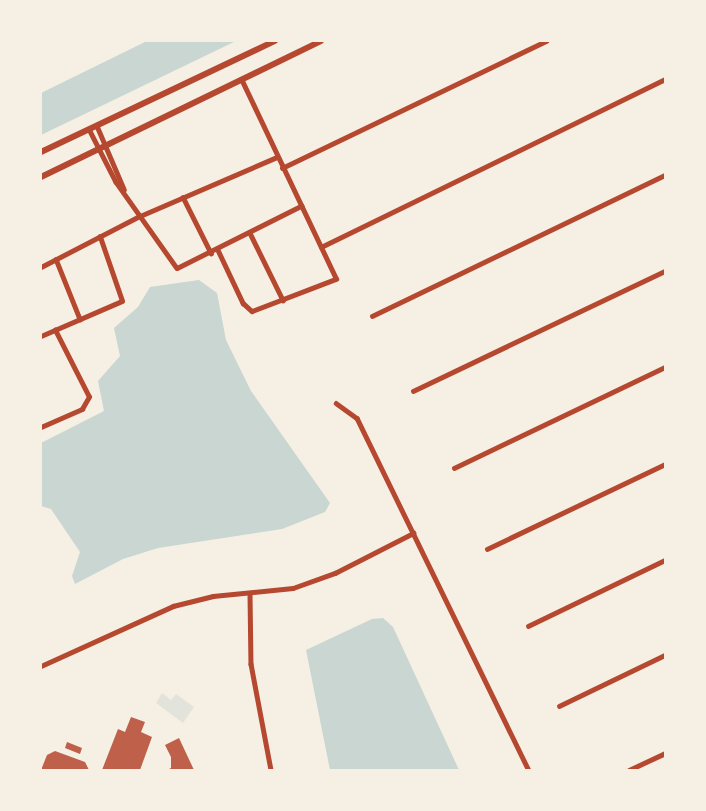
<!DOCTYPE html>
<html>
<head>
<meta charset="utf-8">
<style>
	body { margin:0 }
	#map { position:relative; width:706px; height:811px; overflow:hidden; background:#f6efe4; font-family:Spectral,serif }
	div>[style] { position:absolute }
	.green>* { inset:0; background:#e2e4dc }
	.water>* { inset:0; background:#c9d6d2 }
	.building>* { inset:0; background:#bf614a }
	.minor>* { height:4.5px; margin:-2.25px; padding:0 2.25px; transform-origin:2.25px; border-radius:2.25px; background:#b5482f }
	.secondary>* { height:6px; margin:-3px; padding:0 3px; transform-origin:3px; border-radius:3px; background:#b5482f }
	span { translate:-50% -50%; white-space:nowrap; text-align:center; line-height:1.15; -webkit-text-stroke:5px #f6efe4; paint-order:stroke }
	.frame { position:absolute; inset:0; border:42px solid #f6efe4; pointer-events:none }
</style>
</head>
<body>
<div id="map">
	<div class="green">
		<i style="clip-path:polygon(162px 693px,171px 700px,176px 694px,194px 707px,183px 723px,156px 703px)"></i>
	</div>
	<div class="water">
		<i style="clip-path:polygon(147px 41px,236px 41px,41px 135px,41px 93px)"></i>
		<i style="clip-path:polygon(199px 280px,217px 293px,226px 340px,251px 391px,330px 503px,325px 512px,282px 529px,158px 548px,123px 559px,75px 584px,72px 576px,80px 552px,51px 509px,41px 506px,41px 443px,104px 411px,98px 381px,120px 356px,114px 328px,138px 307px,150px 287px)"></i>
		<i style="clip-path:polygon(383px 618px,393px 627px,459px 770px,330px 770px,306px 650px,372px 619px)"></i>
	</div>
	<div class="building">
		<i style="clip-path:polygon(131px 717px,145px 722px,141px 732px,152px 737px,140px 770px,102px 770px,118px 729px,125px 732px)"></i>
		<i style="clip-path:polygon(179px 738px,194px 770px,167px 770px,171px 768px,171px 757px,165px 745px)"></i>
		<i style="clip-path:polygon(67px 742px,82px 748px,80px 754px,65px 748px)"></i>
		<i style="clip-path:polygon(55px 751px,85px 762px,89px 770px,41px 770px,47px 755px)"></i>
	</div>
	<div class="minor">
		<i style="left:97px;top:126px;width:69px;rotate:66.8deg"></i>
		<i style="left:89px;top:129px;width:59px;rotate:63deg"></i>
		<i style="left:116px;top:182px;width:105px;rotate:54.7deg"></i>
		<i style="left:177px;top:268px;width:139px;rotate:-26.6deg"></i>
		<i style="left:282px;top:168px;width:293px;rotate:-25.7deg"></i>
		<i style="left:183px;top:197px;width:63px;rotate:63.4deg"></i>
		<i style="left:250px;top:233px;width:75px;rotate:63.8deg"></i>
		<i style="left:321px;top:247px;width:383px;rotate:-26deg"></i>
		<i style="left:218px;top:250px;width:59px;rotate:64.7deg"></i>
		<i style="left:243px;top:303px;width:12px;rotate:42deg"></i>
		<i style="left:252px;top:311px;width:90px;rotate:-20.9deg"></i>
		<i style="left:336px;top:279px;width:221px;rotate:-115.4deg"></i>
		<i style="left:56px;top:259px;width:65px;rotate:68.2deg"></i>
		<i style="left:41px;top:267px;width:111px;rotate:-27.3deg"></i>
		<i style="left:140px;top:216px;width:149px;rotate:-23.3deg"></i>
		<i style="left:372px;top:316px;width:325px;rotate:-25.7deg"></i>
		<i style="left:41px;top:336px;width:88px;rotate:-23.4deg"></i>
		<i style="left:122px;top:301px;width:68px;rotate:-109deg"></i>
		<i style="left:413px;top:391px;width:279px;rotate:-25.5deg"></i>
		<i style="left:336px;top:403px;width:26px;rotate:36deg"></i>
		<i style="left:357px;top:418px;width:392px;rotate:64deg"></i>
		<i style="left:41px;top:427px;width:45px;rotate:-23.7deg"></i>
		<i style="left:82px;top:409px;width:14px;rotate:-60deg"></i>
		<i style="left:89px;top:397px;width:75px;rotate:-116.9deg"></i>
		<i style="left:454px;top:468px;width:234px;rotate:-25.6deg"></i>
		<i style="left:487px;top:549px;width:197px;rotate:-25.5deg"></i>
		<i style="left:250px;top:594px;width:70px;rotate:89.2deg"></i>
		<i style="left:251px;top:664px;width:108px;rotate:79.3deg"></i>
		<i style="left:528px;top:626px;width:152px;rotate:-25.7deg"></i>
		<i style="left:41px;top:666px;width:145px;rotate:-24.4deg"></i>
		<i style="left:173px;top:606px;width:41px;rotate:-14deg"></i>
		<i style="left:213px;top:596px;width:80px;rotate:-5.7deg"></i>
		<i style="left:293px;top:588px;width:45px;rotate:-19.7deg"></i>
		<i style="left:335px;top:573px;width:88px;rotate:-27.1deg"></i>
		<i style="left:559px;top:706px;width:118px;rotate:-25.7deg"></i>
		<i style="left:629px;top:770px;width:40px;rotate:-25deg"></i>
	</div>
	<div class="secondary">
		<i style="left:41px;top:152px;width:259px;rotate:-25.4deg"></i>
		<i style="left:41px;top:177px;width:311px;rotate:-25.9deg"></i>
	</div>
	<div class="frame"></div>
</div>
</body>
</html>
